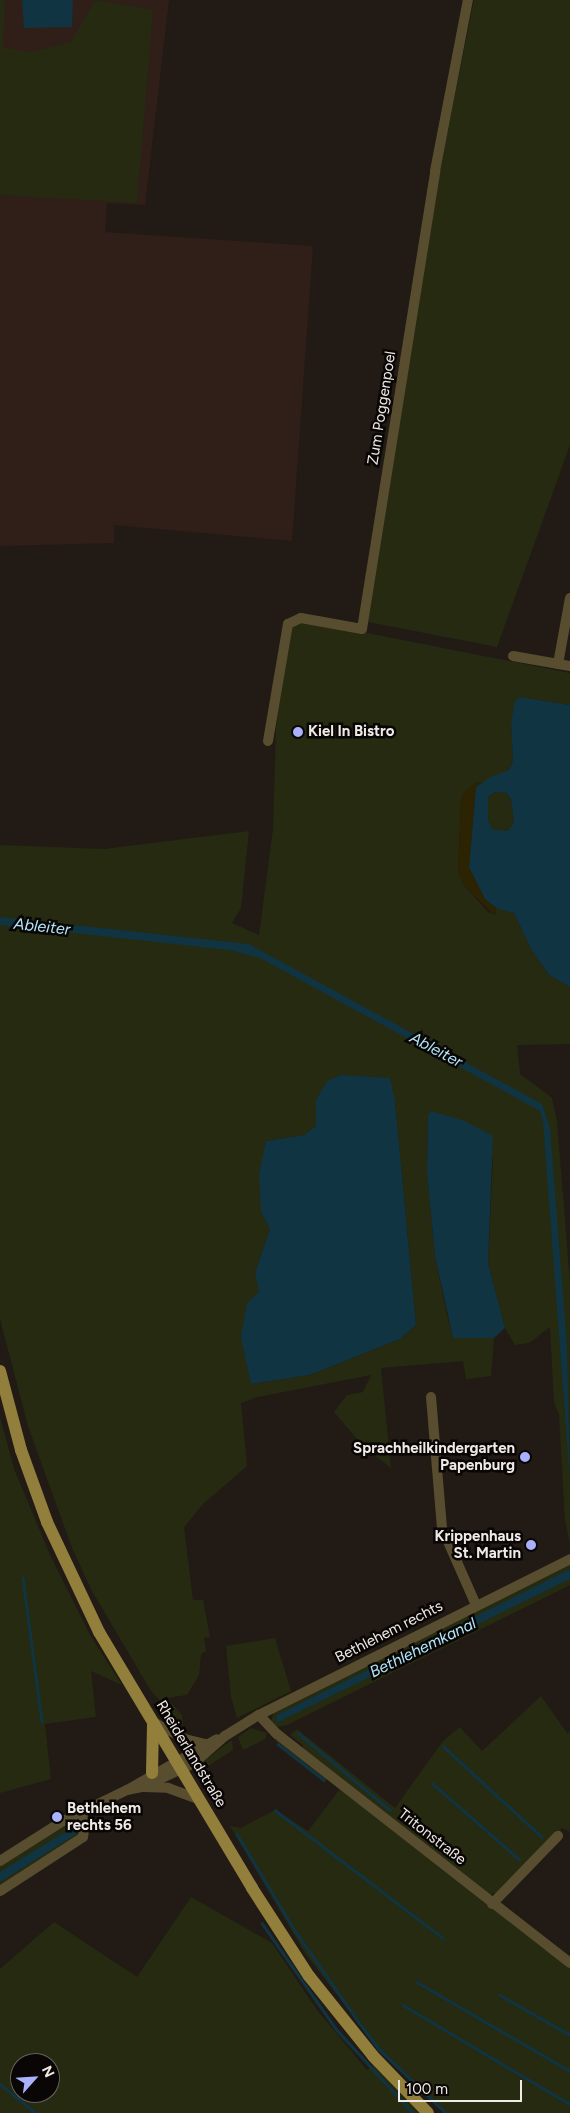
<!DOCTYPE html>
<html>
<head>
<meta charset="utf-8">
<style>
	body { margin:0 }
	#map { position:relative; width:570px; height:2113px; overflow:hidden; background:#221b15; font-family:Figtree,sans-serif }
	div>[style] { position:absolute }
	.commercial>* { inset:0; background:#301e19 }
	.green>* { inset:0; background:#252a11 }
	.sand>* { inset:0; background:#2b2302 }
	.water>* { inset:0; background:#103441 }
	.stream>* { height:2.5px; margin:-1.25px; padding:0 1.25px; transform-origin:1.25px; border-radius:1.25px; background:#103441 }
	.minor>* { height:10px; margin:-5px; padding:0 5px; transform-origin:5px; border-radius:5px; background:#584e2f }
	.major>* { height:12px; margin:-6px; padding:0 6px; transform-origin:6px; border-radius:6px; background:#937f3c }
	.dots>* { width:14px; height:14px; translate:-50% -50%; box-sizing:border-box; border:2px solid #090605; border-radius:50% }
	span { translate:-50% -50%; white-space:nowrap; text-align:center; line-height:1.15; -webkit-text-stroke:5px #090605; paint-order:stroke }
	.street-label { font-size:15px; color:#efeae6 }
	.poi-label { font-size:15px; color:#efeae6; font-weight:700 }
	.left { translate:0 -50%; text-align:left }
	.right { translate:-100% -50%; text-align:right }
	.water-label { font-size:16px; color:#b2e7fb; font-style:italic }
	.north { position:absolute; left:10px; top:2053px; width:50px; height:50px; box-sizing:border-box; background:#090605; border:1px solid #65615f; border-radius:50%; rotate:64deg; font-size:14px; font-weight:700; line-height:20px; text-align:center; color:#efeae6 }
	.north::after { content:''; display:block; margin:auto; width:18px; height:22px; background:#a9b0fc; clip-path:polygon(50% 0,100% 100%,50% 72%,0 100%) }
	.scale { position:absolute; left:398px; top:2080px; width:124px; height:22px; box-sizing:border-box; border:2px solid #efeae6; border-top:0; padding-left:6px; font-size:15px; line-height:18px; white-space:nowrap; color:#efeae6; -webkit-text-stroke:4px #090605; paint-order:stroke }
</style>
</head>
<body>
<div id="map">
	<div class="commercial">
		<i style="clip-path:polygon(0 0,169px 0,145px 205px,107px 203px,105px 232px,313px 246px,292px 541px,114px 525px,114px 543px,0 546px)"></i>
	</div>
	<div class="green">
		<i style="clip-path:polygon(0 0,5px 0,3px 48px,31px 52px,71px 42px,95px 0,153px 10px,137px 203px,0 195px)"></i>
		<i style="clip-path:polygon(474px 0,570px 0,570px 445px,497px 647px,368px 622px,440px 169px)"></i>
		<i style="clip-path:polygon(evenodd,302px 620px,570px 673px,570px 705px,520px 697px,511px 721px,513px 761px,509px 770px,483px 783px,476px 782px,461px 800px,458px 871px,464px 885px,488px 912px,495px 915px,496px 908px,503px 907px,514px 913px,531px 949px,549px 975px,570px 987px,570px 1044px,517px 1045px,520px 1074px,552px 1098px,557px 1121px,570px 1283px,570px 1544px,565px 1520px,559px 1415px,554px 1403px,550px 1327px,529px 1343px,515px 1345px,505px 1328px,488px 1263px,493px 1158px,428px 1115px,427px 1173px,435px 1256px,447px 1315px,453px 1338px,494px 1338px,491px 1376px,466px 1379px,463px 1361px,381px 1368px,391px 1468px,363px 1446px,334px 1412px,347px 1395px,363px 1392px,371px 1375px,258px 1397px,241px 1403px,247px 1466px,203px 1504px,184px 1527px,193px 1600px,203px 1600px,210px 1637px,204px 1638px,206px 1651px,201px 1654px,199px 1675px,187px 1695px,167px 1698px,182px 1715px,183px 1726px,151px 1691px,92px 1591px,72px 1548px,28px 1426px,0 1319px,0 845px,104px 849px,249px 831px,241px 908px,232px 923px,259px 935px,273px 829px,276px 728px,286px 629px,302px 620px,316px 1100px,395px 1101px,416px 1325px,400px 1339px,310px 1375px,251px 1384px,247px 1304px,259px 1292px,255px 1273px,270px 1229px,261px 1212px,266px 1141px,304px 1135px,316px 1126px,316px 1100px)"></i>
		<i style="clip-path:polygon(495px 792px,507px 793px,511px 800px,514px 822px,508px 831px,492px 829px,488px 819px,488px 797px)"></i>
		<i style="clip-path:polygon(0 1417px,14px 1469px,51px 1557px,90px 1635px,122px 1685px,91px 1671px,96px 1717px,45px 1724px,51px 1779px,0 1793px)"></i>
		<i style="clip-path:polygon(570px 1563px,570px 1585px,287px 1725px,277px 1727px,271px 1721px,274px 1712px)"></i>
		<i style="clip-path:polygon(275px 1638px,291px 1691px,237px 1718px,231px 1697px,226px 1646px)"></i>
		<i style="clip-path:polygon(541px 1696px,567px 1733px,570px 1732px,570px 1832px,562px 1828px,501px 1892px,487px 1895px,303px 1751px,303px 1745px,290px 1735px,297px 1729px,395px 1808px,443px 1741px,460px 1727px,482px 1751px)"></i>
		<i style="clip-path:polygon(251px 1728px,267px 1733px,265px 1739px,243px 1750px,238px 1737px)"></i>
		<i style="clip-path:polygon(232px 1740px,233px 1750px,202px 1770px,199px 1766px,202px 1762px)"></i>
		<i style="clip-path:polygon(275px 1740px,279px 1740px,327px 1778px,324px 1782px)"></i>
		<i style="clip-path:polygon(340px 1789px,570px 1969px,570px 2113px,444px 2113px,380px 2051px,305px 1953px,230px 1826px,241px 1828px,275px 1810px,308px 1831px)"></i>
		<i style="clip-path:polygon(71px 1822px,80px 1825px,79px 1836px,0 1888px,0 1866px)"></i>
		<i style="clip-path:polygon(evenodd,191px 1897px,272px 1943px,317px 2010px,367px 2070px,373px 2065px,419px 2113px,0 2113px,0 1969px,54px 1922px,137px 1977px,191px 1897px,20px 2063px,50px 2063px,50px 2093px,20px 2093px,20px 2063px)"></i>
	</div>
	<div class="sand">
		<i style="clip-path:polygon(476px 782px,483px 783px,476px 787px,469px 867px,485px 899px,496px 908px,495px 916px,464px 885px,458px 871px,461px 800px,463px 793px)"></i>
	</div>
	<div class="water">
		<i style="clip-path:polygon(22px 0,73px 0,72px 27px,24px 28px)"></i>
		<i style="clip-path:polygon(evenodd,520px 697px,570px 705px,570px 987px,549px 975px,531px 949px,514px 913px,496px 908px,485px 899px,469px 867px,476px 787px,491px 777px,509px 770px,513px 761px,511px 721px,515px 701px,520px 697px,495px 792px,507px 793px,511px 800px,514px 822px,508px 831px,492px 829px,488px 819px,488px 797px,495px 792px)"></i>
		<i style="clip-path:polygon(0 917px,249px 944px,542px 1104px,550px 1128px,567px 1346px,570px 1482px,543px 1122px,540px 1111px,260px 958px,229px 950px,0 925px)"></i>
		<i style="clip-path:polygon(341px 1075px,390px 1078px,395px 1101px,416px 1325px,400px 1339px,310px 1375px,251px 1384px,241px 1337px,247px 1303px,259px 1292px,255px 1273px,270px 1229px,261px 1212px,259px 1174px,266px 1141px,304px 1135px,316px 1126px,316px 1100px,327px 1081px)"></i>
		<i style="clip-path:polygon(431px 1111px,465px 1121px,493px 1136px,488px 1263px,505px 1328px,494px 1338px,453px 1338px,435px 1256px,427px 1173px,428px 1115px)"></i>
		<i style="clip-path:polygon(570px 1569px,570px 1579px,276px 1723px,277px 1715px)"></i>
		<i style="clip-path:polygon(73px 1827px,77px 1832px,75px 1835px,0 1882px,0 1872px)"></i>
	</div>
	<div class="stream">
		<i style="left:23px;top:1578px;width:145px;rotate:82.5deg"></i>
		<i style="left:298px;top:1733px;width:120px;rotate:39.9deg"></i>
		<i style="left:278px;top:1744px;width:58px;rotate:38deg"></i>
		<i style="left:443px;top:1746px;width:134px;rotate:42.6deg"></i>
		<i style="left:432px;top:1783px;width:116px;rotate:41.1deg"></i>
		<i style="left:275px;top:1810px;width:211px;rotate:37.3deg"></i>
		<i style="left:237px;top:1834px;width:114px;rotate:59deg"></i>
		<i style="left:296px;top:1932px;width:108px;rotate:55.1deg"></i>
		<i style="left:358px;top:2021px;width:35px;rotate:53deg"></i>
		<i style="left:379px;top:2049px;width:93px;rotate:43.7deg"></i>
		<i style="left:262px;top:1923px;width:131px;rotate:55deg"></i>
		<i style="left:337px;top:2030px;width:113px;rotate:47.5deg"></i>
		<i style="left:417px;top:1982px;width:177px;rotate:30.2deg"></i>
		<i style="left:500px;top:1995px;width:81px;rotate:29.7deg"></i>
		<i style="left:403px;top:2005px;width:194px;rotate:30.7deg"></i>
		<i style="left:0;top:2084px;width:46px;rotate:38.9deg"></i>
	</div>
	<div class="minor">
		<i style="left:513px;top:656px;width:58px;rotate:10deg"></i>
		<i style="left:558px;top:664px;width:67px;rotate:-79.7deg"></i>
		<i style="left:268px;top:741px;width:119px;rotate:-80.3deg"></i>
		<i style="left:288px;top:624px;width:14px;rotate:-25deg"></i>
		<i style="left:301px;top:618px;width:62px;rotate:10.2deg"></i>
		<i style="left:362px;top:629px;width:464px;rotate:-80.9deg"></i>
		<i style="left:435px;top:171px;width:174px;rotate:-79.1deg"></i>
		<i style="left:431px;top:1397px;width:131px;rotate:85.2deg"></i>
		<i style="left:442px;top:1528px;width:84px;rotate:66.2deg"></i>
		<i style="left:259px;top:1715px;width:26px;rotate:47deg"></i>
		<i style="left:277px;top:1734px;width:372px;rotate:38deg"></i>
		<i style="left:153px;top:1722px;width:36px;rotate:28deg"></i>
		<i style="left:185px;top:1739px;width:21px;rotate:14deg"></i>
		<i style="left:144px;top:1787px;width:24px;rotate:2deg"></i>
		<i style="left:168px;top:1788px;width:32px;rotate:20deg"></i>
		<i style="left:127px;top:1790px;width:16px;rotate:-11deg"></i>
		<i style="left:143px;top:1787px;width:56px;rotate:-25.2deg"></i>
		<i style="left:194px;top:1763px;width:41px;rotate:-41.1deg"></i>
		<i style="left:225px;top:1736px;width:40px;rotate:-32deg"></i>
		<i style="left:259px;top:1715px;width:348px;rotate:-26.6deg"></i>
		<i style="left:0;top:1861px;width:75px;rotate:-32.4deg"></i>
		<i style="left:63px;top:1821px;width:71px;rotate:-25.8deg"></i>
		<i style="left:127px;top:1790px;width:103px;rotate:-29.5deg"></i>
		<i style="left:0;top:1891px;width:99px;rotate:-33deg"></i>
		<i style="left:83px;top:1837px;width:12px;rotate:-81deg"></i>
		<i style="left:85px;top:1825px;width:14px;rotate:-102deg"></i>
		<i style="left:492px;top:1904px;width:95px;rotate:-45.9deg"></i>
	</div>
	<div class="major">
		<i style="left:0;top:1371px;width:82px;rotate:75.1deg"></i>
		<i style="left:21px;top:1450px;width:77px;rotate:70.1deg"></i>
		<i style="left:47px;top:1522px;width:122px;rotate:64.7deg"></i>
		<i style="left:99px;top:1632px;width:298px;rotate:59.1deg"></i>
		<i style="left:252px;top:1888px;width:105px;rotate:57.1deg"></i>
		<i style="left:309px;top:1976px;width:102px;rotate:51.3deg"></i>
		<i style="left:373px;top:2056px;width:79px;rotate:46deg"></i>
		<i style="left:152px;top:1773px;width:49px;rotate:-88.8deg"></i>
	</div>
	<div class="dots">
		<i style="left:298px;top:732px;background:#a9b0fc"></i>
		<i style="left:525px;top:1457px;background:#a9b0fc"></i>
		<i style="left:531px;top:1545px;background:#a9b0fc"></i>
		<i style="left:57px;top:1817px;background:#a9b0fc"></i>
	</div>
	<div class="street-label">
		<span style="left:382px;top:408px;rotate:-81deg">Zum Poggenpoel</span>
		<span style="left:389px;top:1632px;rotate:-27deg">Bethlehem rechts</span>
		<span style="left:191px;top:1754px;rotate:59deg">Rheiderlandstraße</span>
		<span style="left:432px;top:1837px;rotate:38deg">Tritonstraße</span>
	</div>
	<div class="poi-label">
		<span class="left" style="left:308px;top:732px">Kiel In Bistro</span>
		<span class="right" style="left:515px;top:1457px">Sprachheilkindergarten<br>Papenburg</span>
		<span class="right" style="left:521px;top:1545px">Krippenhaus<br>St. Martin</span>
		<span class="left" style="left:67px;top:1817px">Bethlehem<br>rechts 56</span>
	</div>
	<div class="water-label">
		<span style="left:42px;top:927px;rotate:6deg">Ableiter</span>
		<span style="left:436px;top:1050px;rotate:28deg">Ableiter</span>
		<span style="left:423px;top:1648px;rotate:-26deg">Bethlehemkanal</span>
	</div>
	<div class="north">N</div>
	<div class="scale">100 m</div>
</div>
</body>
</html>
